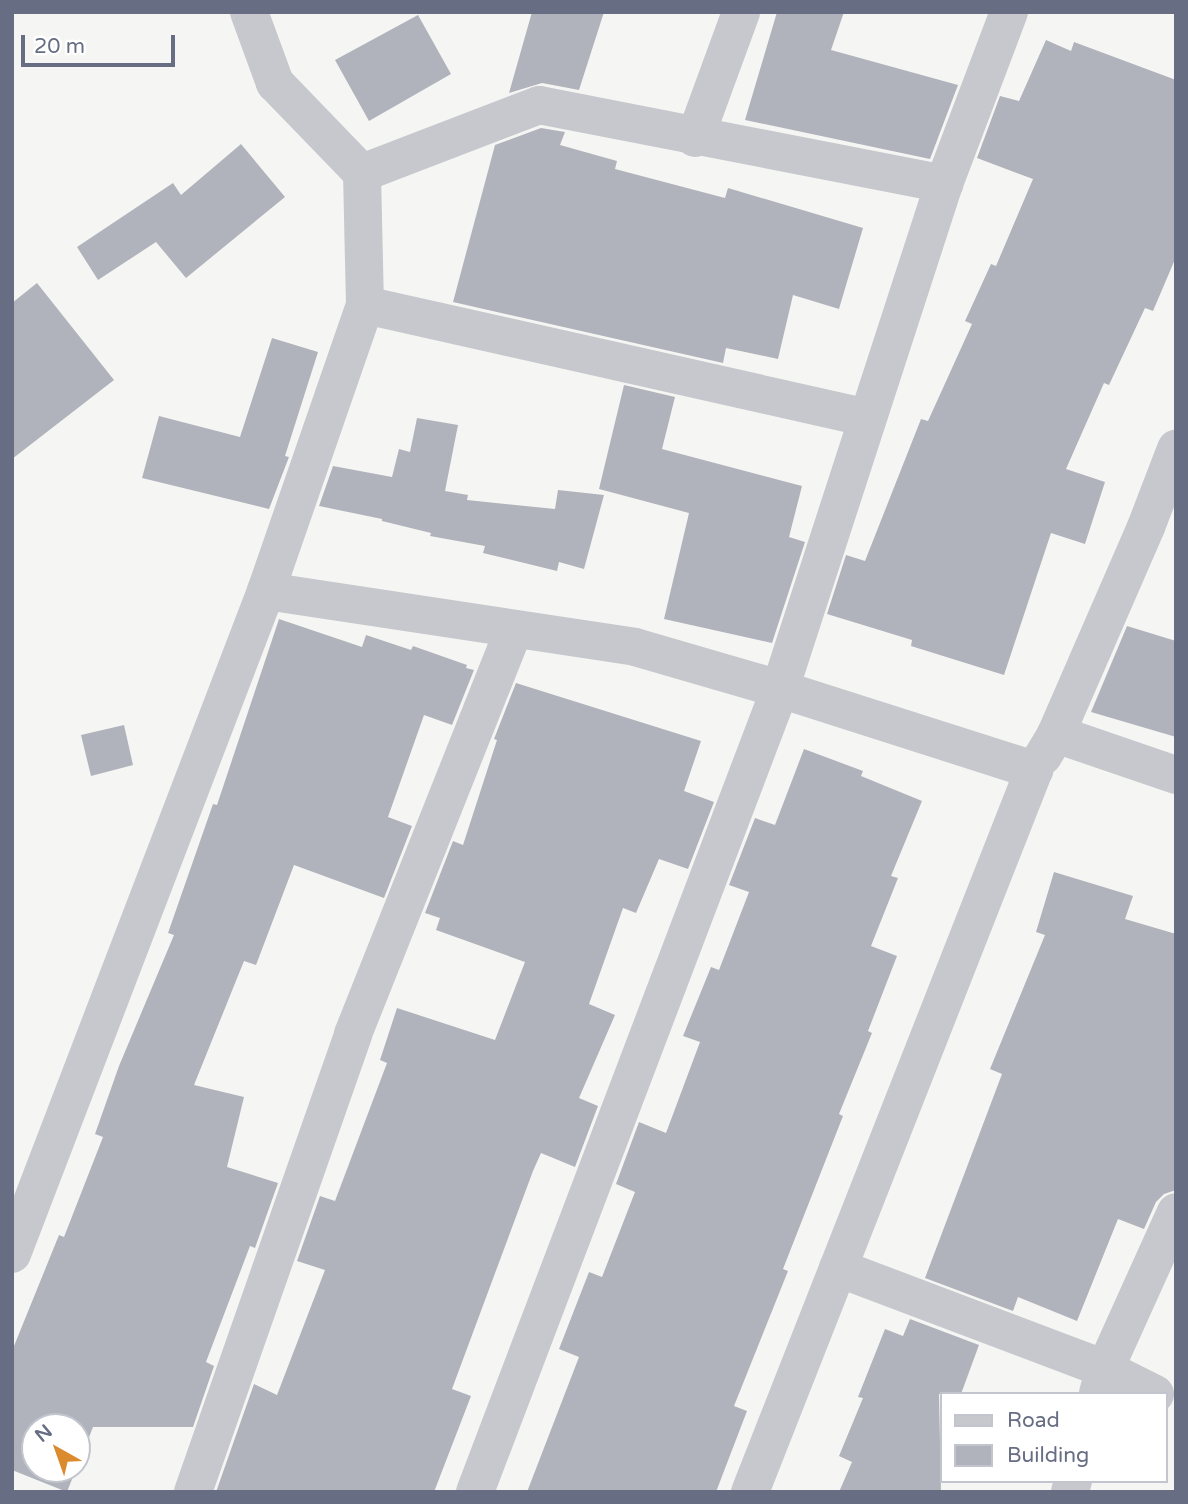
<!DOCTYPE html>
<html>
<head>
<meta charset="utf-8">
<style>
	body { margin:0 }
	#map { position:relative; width:1188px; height:1504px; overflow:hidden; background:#f5f6f3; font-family:"Varela Round",sans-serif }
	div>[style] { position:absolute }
	.building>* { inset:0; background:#b0b3bb }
	.minor>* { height:38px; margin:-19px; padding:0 19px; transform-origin:19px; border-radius:19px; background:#c7c8cd }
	span { translate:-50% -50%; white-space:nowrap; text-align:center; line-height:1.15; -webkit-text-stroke:7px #fff; paint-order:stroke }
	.frame { position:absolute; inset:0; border:14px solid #676e83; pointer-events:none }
	.legend { position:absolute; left:940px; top:1392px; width:228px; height:91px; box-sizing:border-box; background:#fff; border:2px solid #c2c5cd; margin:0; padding:9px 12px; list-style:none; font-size:21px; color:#676e83 }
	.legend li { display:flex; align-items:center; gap:14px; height:35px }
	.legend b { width:35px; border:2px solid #c2c5cd }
	.north { position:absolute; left:21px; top:1413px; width:70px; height:70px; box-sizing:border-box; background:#fff; border:2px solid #c2c5cd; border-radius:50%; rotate:320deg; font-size:19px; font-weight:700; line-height:28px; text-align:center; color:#676e83 }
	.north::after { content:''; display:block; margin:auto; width:24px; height:32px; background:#db8a2e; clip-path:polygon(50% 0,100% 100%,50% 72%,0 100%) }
	.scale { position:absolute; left:21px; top:35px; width:154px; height:32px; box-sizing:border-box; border:4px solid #676e83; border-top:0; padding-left:9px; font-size:21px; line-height:24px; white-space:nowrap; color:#676e83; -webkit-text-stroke:5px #fff; paint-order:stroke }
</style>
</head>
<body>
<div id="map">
	<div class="building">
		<i style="clip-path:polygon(532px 12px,604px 12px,579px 90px,542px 83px,509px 93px)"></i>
		<i style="clip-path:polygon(777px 12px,844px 12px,831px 50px,958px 85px,930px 159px,745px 120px)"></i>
		<i style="clip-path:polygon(418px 15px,451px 74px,369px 121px,335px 60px)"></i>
		<i style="clip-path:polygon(1046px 40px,1071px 51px,1074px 42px,1176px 80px,1176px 257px,1153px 311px,1145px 308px,1109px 385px,1104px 383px,1066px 469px,1105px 482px,1085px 544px,1051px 533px,1004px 675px,911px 646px,912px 640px,827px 614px,846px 555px,865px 561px,921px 419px,928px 421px,972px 324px,965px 321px,991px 264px,996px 266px,1033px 179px,977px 158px,1000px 96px,1019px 101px)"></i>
		<i style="clip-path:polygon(541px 128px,565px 132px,560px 145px,617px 161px,615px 169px,725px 198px,728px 188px,863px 228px,839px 309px,793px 295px,778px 359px,726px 348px,723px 363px,453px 302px,495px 145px)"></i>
		<i style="clip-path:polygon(241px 144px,285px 197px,186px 278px,156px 242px,98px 280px,77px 247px,173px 183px,181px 195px)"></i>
		<i style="clip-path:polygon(37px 283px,114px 380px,12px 459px,12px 303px)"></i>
		<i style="clip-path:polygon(272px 338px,318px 352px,285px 456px,289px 457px,269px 509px,142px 478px,159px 416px,240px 437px)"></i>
		<i style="clip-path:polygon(624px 385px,675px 397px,662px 449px,802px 486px,789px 537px,805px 542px,772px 643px,664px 619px,689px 513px,599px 489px)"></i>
		<i style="clip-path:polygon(417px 418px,458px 425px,445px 491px,468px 495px,467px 500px,555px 509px,558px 490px,604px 495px,584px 569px,559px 562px,557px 571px,483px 553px,485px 546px,430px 536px,431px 533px,382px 521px,382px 519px,319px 506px,333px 466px,392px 477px,399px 449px,410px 452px)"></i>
		<i style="clip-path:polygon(279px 619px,362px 647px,366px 635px,411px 650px,413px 646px,467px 665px,466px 668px,474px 670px,452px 725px,424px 715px,388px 817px,412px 826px,384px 898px,294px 865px,256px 965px,244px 961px,194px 1085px,244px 1097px,227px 1167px,278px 1183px,255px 1248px,250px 1246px,206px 1362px,214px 1366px,193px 1427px,93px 1427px,77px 1468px,77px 1427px,35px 1427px,35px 1469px,76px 1469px,67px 1492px,12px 1470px,12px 1351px,59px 1235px,64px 1237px,103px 1137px,95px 1134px,119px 1066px,174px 935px,168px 933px,213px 804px,217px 805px)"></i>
		<i style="clip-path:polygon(1127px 626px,1176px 641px,1176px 737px,1091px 712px)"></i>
		<i style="clip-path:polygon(516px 683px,701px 741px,684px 791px,714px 802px,688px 869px,659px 859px,636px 913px,623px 908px,589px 1004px,615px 1015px,579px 1098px,598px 1106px,575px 1167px,541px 1153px,533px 1171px,452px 1389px,471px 1396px,434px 1492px,216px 1492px,254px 1384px,277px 1395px,325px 1270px,297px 1261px,320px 1196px,335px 1201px,387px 1063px,380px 1060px,397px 1008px,495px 1040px,525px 962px,436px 930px,440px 918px,425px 913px,453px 841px,463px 845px,497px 740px,494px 739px)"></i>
		<i style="clip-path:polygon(124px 725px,133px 765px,91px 776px,81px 735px)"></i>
		<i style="clip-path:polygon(804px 749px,863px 771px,861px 776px,922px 801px,891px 876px,898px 878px,871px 946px,897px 956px,868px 1031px,872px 1033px,839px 1114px,843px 1116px,783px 1269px,788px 1271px,734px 1406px,747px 1411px,716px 1492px,527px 1492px,579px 1357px,559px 1349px,589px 1272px,602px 1277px,635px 1192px,616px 1184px,639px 1122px,666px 1133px,700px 1042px,683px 1036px,711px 967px,719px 970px,749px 892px,729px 885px,755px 818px,775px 825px)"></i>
		<i style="clip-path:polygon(1054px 872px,1133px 896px,1125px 919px,1176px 934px,1176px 1190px,1164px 1194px,1156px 1202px,1144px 1229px,1118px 1219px,1077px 1321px,1018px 1297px,1013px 1311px,925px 1278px,1002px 1074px,990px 1069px,1045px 935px,1036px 932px)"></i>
		<i style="clip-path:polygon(910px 1319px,979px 1345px,961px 1394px,939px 1394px,941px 1492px,839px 1492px,852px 1462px,839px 1456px,863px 1398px,858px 1397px,885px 1329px,903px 1336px)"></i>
	</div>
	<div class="minor">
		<i style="left:249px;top:12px;width:76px;rotate:69.9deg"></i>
		<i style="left:275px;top:83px;width:125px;rotate:46deg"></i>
		<i style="left:362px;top:173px;width:132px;rotate:88.7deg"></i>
		<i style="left:365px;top:305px;width:303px;rotate:109.1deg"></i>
		<i style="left:695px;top:138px;width:134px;rotate:-69.9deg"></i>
		<i style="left:362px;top:173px;width:190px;rotate:-21deg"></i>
		<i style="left:539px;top:105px;width:413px;rotate:11deg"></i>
		<i style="left:365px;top:305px;width:502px;rotate:12.65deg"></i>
		<i style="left:855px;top:415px;width:14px;rotate:-4deg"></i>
		<i style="left:1056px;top:734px;width:226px;rotate:-66.5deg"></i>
		<i style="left:1146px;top:527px;width:84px;rotate:-69deg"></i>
		<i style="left:1043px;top:756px;width:26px;rotate:-59deg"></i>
		<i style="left:1056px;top:734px;width:127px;rotate:18.9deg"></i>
		<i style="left:12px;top:1254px;width:710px;rotate:-69.04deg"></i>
		<i style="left:266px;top:591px;width:373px;rotate:8.6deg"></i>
		<i style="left:635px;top:647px;width:151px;rotate:16.2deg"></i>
		<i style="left:780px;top:689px;width:267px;rotate:17.7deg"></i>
		<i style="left:1034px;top:770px;width:776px;rotate:111.47deg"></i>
		<i style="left:838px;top:1268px;width:285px;rotate:20.7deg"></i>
		<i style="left:1105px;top:1369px;width:56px;rotate:26.6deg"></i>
		<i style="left:1098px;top:1393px;width:25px;rotate:-74deg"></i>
		<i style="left:1105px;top:1369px;width:172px;rotate:-65.7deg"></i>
		<i style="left:193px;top:1492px;width:485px;rotate:-70.7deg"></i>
		<i style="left:353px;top:1034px;width:436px;rotate:-68.3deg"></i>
		<i style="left:475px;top:1492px;width:859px;rotate:-69.2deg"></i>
		<i style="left:780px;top:689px;width:531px;rotate:-72.01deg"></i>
		<i style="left:944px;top:184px;width:184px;rotate:-69.3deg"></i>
		<i style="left:1070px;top:1492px;width:11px;rotate:-75deg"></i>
	</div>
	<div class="frame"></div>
	<ul class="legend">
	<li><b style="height:9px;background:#c7c8cd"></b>Road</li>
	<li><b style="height:19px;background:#b0b3bb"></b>Building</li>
	</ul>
	<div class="north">N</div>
	<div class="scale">20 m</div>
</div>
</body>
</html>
